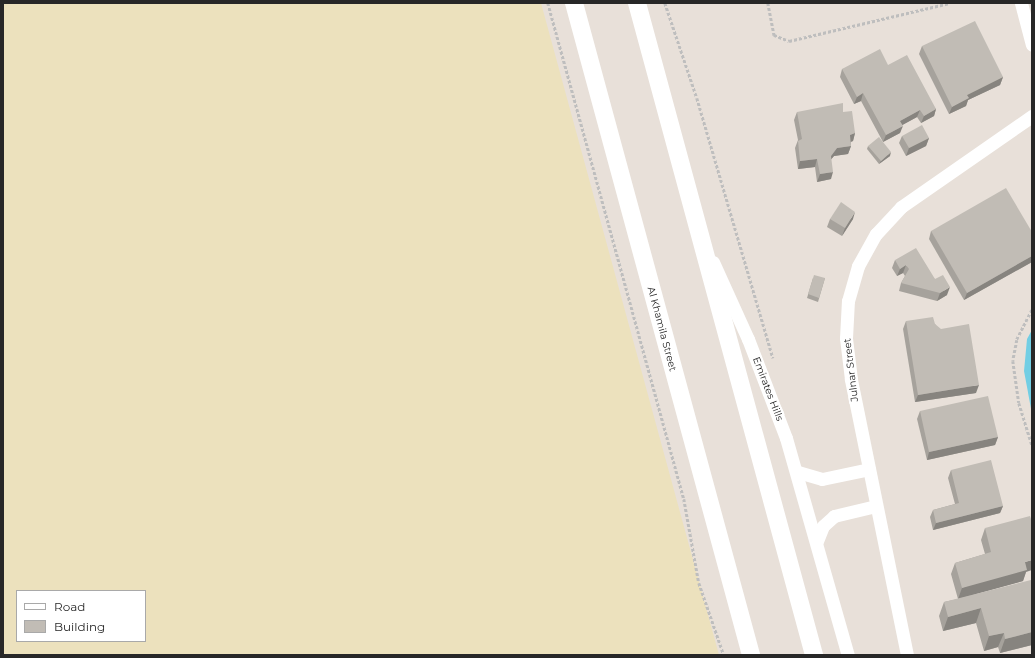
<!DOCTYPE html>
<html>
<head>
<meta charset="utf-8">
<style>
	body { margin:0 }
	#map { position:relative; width:1035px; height:658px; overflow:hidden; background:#e8e0d9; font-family:Montserrat,sans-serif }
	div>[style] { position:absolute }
	.sand>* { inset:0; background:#ece1bd }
	.water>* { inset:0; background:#72cee4 }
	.path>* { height:2.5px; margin-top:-1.25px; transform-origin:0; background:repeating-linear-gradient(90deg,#bebebe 0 3px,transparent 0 5px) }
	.minor>* { height:13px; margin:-6.5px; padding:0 6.5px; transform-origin:6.5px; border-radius:6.5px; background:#fff }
	.secondary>* { height:18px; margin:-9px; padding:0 9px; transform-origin:9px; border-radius:9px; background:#fff }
	.wall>* { inset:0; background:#a6a29c }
	.shaded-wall>* { inset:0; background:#87847f }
	.building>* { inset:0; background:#c1bcb5 }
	span { translate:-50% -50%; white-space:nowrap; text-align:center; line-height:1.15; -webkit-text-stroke:4px #fff; paint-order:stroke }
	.street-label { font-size:10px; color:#272727 }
	.frame { position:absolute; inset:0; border:4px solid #272727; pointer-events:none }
	.legend { position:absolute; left:16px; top:590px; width:130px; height:52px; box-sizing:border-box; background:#fff; border:1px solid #a9a9a9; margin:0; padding:5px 7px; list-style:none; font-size:12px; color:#272727 }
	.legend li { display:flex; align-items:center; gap:8px; height:20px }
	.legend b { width:20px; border:1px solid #a9a9a9 }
</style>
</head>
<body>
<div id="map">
	<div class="sand">
		<i style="clip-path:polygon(evenodd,3px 3px,541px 3px,719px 655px,3px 655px,3px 3px,17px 591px,145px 591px,145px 641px,17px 641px,17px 591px)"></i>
	</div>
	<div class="water">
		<i style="clip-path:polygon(1032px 330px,1032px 414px,1024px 371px,1027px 339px)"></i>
	</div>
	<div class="path">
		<i style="left:548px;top:3px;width:514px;rotate:74.67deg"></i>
		<i style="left:684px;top:499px;width:85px;rotate:79.9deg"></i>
		<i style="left:699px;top:583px;width:76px;rotate:70.9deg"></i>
		<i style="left:665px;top:3px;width:100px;rotate:71.4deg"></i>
		<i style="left:697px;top:98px;width:271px;rotate:73.7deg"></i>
		<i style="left:768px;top:3px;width:33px;rotate:79deg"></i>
		<i style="left:774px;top:35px;width:16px;rotate:22deg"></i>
		<i style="left:789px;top:41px;width:165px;rotate:-13.3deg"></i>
		<i style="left:1032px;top:310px;width:34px;rotate:117deg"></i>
		<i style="left:1017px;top:340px;width:21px;rotate:101deg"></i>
		<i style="left:1013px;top:361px;width:42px;rotate:81.9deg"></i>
		<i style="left:1019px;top:403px;width:44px;rotate:72.8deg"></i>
	</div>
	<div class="minor">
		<i style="left:1021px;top:3px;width:43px;rotate:75.3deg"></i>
		<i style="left:713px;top:262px;width:85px;rotate:65.6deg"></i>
		<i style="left:748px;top:339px;width:106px;rotate:69deg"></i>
		<i style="left:786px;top:438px;width:226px;rotate:74.1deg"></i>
		<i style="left:798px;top:472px;width:25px;rotate:16deg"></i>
		<i style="left:822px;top:479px;width:48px;rotate:-12deg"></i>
		<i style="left:817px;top:541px;width:16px;rotate:-68deg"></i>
		<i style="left:823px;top:526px;width:15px;rotate:-42deg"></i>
		<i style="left:834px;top:516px;width:43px;rotate:-13.4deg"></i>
		<i style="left:907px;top:655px;width:282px;rotate:-101.5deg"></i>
		<i style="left:851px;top:379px;width:41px;rotate:-97deg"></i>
		<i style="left:846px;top:338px;width:37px;rotate:-87deg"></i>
		<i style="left:848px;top:301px;width:36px;rotate:-74deg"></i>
		<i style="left:858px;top:266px;width:37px;rotate:-61deg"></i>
		<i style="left:876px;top:234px;width:37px;rotate:-47deg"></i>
		<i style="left:901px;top:207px;width:160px;rotate:-34.8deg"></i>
	</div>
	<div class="secondary">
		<i style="left:574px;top:3px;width:676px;rotate:74.81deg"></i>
		<i style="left:637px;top:3px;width:676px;rotate:74.81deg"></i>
	</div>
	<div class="wall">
		<i style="clip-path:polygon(922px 46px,1003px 77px,1000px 85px,968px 100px,966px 106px,949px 114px,919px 54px)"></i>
		<i style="clip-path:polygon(888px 65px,936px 109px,934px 116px,921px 123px,917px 117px,902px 125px,900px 133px,883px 142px,861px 101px,854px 104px,840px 77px,842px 69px)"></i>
		<i style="clip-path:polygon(797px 112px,843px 112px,855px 133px,853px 141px,851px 142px,851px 146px,848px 154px,834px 156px,831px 159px,831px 179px,817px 182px,815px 167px,798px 169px,795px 148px,798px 140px,794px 120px)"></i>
		<i style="clip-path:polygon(902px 136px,929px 138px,926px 146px,906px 156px,899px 143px)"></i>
		<i style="clip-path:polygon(868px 146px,890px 156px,879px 164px,867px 149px)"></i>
		<i style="clip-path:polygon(830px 219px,853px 219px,842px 236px,827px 227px)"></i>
		<i style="clip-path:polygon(931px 231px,1032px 232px,1032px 262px,964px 300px,929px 239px)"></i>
		<i style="clip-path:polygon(895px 260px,935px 279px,947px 295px,937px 301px,899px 291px,901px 283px,905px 276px,903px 273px,897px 276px,892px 268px)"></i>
		<i style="clip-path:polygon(813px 278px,825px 278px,818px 302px,807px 298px)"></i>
		<i style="clip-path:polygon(906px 321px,935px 324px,976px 393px,915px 402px,903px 329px)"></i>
		<i style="clip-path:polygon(920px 411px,998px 437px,995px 445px,927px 460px,917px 419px)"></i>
		<i style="clip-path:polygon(951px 470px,1003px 506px,1000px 513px,933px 530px,930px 517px,933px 510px,955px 504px,948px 478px)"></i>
		<i style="clip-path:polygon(985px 528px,1026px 572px,1023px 581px,972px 595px,1032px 585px,1032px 645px,1000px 653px,998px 647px,984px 651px,976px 623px,943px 631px,939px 616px,944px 602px,958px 599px,951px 574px,955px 563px,985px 554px,981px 540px)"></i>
	</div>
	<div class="shaded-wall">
		<i style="clip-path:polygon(1003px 77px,1000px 85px,968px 100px,966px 106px,949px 114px,952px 107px,967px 95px)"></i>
		<i style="clip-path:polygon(863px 93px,861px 101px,854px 104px,857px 97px)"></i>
		<i style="clip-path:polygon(936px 109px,934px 116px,921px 123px,924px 116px)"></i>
		<i style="clip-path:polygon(920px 110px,917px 117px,897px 128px,900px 121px)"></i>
		<i style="clip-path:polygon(903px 126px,900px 133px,883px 142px,886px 135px)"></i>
		<i style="clip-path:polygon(855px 133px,853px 141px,847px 143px,850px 135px)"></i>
		<i style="clip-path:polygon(929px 138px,926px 146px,906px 156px,909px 148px)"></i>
		<i style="clip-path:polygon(851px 146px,848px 154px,834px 156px,828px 163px,831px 156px,837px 148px)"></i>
		<i style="clip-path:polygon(891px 152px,890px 156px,879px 164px,881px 161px)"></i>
		<i style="clip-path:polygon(817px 159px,815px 167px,798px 169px,800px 161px)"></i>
		<i style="clip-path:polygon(833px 172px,831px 179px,817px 182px,820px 174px)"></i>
		<i style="clip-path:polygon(855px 212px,853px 219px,842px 236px,845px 228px)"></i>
		<i style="clip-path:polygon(1032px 256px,1032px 262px,964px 300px,967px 293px)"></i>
		<i style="clip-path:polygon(906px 265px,903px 273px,897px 276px,900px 269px)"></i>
		<i style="clip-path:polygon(950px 287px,947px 295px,937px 301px,940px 293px)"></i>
		<i style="clip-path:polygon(979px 385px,976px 393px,915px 402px,918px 395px)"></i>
		<i style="clip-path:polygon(998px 437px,995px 445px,927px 460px,929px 452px)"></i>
		<i style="clip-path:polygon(1003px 506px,1000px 513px,933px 530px,936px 523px)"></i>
		<i style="clip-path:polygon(1032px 560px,1032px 570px,1026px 572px,1023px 581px,958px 599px,962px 588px,1025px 562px)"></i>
		<i style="clip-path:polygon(981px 608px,976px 623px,943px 631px,948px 617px)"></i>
		<i style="clip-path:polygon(1032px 632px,1032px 645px,1000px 653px,1005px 639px)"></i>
		<i style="clip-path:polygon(1004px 633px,998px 647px,984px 651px,989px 636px)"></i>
	</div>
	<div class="building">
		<i style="clip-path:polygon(975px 21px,1003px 77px,967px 95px,969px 98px,952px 107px,922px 46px)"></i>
		<i style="clip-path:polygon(880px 49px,888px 65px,907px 55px,936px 109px,924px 116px,920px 110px,900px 121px,903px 126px,886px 135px,863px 93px,857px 97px,842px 69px)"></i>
		<i style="clip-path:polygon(843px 103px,843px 112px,852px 111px,855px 133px,850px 135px,851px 146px,837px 148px,831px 156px,833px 172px,820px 174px,817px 159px,800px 161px,798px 141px,802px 139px,797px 112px)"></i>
		<i style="clip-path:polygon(922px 125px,929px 138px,909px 148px,902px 136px)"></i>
		<i style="clip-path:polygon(879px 137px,891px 152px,881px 161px,868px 146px)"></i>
		<i style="clip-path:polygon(1006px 188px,1032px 232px,1032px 256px,967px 293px,931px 231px)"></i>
		<i style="clip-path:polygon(841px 202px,855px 212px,845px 228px,830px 219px)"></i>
		<i style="clip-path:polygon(916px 248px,935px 279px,943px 275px,950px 287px,940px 293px,901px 283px,909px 269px,906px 265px,900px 269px,895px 260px)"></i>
		<i style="clip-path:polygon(814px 275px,825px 278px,819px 298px,808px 294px)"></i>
		<i style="clip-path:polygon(933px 317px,935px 324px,941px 329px,969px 324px,979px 385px,918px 395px,906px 321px)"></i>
		<i style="clip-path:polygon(988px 396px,998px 437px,929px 452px,920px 411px)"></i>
		<i style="clip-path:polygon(991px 460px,1003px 506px,936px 523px,933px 510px,959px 503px,951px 470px)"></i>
		<i style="clip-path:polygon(1030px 516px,1032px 522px,1032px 560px,1025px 562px,1027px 570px,962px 588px,955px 563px,991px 552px,985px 528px)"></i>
		<i style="clip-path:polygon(1031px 580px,1032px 585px,1032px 632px,1005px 639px,1004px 633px,989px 636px,981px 608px,948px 617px,944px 602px)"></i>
	</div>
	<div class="street-label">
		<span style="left:662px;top:329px;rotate:75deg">Al Khamila Street</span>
		<span style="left:851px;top:370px;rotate:-97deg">Julnar Street</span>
		<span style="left:768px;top:389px;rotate:69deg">Emirates Hills</span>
	</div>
	<div class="frame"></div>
	<ul class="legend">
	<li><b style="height:5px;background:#fff"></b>Road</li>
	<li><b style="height:11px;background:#c1bcb5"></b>Building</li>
	</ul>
</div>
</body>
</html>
